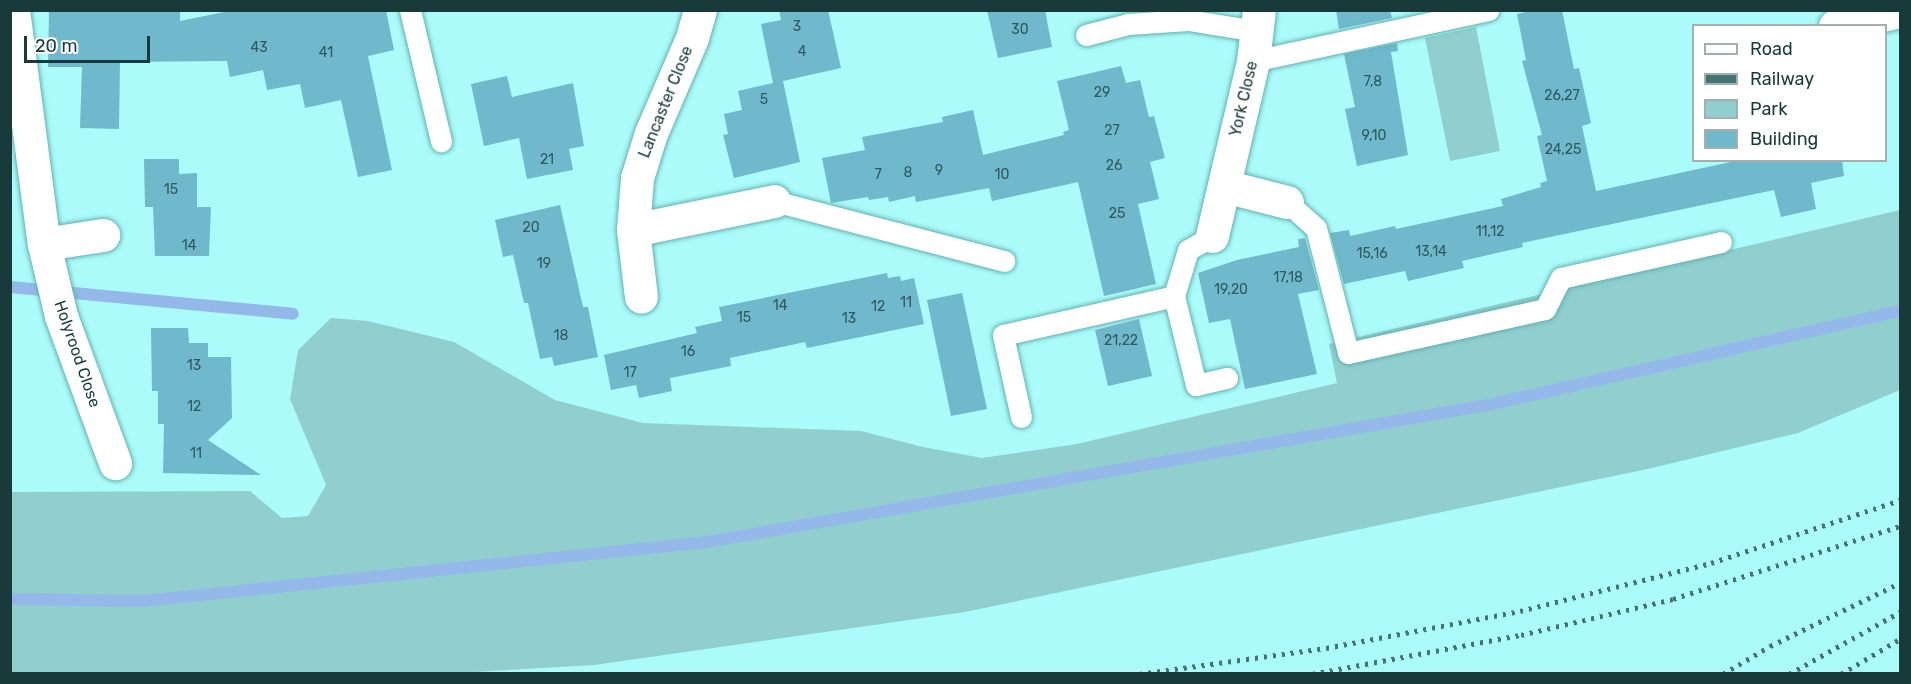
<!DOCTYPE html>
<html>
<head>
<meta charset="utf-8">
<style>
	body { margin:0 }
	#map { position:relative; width:1911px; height:684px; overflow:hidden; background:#acfbfb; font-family:Rubik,sans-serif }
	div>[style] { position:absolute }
	.green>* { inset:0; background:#91cfcf }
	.stream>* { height:12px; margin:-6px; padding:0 6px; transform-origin:6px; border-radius:6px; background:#94b8e9 }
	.building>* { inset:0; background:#70b8cb }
	.roads { filter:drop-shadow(0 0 2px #63b1b2) drop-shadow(0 0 2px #63b1b2) }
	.lane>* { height:21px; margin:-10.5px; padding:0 10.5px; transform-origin:10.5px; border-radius:10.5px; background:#fff }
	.street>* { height:33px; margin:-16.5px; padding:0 16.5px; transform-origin:16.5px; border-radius:16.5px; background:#fff }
	.rail>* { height:4.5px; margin-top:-2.25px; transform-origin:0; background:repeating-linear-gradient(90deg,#447373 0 3px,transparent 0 9px) }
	span { translate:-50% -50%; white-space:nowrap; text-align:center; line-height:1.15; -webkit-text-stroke:5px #fff; paint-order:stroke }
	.number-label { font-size:14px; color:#2f5a5e }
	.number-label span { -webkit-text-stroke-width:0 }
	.street-label { font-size:16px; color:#193a3a }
	.frame { position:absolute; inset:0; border:12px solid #193a3a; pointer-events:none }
	.legend { position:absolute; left:1692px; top:24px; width:195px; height:138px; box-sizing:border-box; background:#fff; border:2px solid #a3b0b0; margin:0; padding:8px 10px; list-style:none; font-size:18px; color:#193a3a }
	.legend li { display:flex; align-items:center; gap:12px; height:30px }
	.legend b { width:30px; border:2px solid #a3b0b0 }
	.scale { position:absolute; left:24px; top:36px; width:126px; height:27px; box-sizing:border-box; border:3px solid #193a3a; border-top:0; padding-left:8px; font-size:18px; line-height:21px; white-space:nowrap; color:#193a3a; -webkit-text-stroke:4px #fff; paint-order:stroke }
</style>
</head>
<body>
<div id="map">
	<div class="green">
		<i style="clip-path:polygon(1476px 27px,1500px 151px,1450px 161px,1425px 38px)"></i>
		<i style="clip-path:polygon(1900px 210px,1900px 390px,1798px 433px,1652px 468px,965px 612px,594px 665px,457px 673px,11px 673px,10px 492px,250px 491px,282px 518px,308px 516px,326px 485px,290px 399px,298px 350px,331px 318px,368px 321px,454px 342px,555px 400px,643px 423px,861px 431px,923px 447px,982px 458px,1077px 444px,1337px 383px,1329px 344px)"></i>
	</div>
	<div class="stream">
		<i style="left:10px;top:287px;width:284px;rotate:5.4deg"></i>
		<i style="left:10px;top:599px;width:133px;rotate:0.9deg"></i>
		<i style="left:143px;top:601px;width:567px;rotate:-5.97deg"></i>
		<i style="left:707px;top:542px;width:798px;rotate:-9.96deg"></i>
		<i style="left:1493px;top:404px;width:417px;rotate:-12.9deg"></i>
	</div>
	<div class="building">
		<i style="clip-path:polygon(49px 10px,180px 10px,180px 21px,234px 10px,386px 10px,394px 50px,368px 56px,392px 170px,358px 177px,341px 100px,305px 108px,300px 84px,267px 90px,263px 70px,230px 77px,227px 61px,120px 62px,119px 129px,80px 128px,82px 67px,48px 67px)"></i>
		<i style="clip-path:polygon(779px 10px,828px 10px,841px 68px,783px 81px,800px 162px,734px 178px,723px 135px,728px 134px,724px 114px,742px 110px,738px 91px,773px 83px,761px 24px,781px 20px)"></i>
		<i style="clip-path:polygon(987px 10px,1045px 10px,1052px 47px,998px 58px)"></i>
		<i style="clip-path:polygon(1336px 10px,1390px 10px,1392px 18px,1339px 29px)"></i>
		<i style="clip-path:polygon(1534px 10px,1562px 10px,1574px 69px,1579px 68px,1591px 123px,1582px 126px,1596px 191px,1740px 160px,1842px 160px,1844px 176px,1811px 183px,1816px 209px,1781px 217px,1774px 190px,1522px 243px,1523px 247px,1462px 261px,1464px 268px,1408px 281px,1405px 271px,1344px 284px,1330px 233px,1349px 230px,1350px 236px,1395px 226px,1396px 229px,1503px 206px,1501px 199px,1541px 187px,1540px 183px,1547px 181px,1537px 136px,1542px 135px,1522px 61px,1526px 60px,1517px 14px)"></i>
		<i style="clip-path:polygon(1397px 43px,1398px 51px,1391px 52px,1408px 155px,1357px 166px,1345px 109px,1355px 107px,1344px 54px)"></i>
		<i style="clip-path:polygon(1121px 66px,1126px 83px,1140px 80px,1149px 117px,1154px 116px,1165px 158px,1150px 162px,1159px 199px,1138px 204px,1156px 284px,1104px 296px,1078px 182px,992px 201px,989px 188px,916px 202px,915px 196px,889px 202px,888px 197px,869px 200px,868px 197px,831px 203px,822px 158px,865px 150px,862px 137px,943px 122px,942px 117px,973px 110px,983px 155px,1064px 135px,1063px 132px,1069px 130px,1057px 81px)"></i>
		<i style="clip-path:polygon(507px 76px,512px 97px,573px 83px,584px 146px,569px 149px,573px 170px,527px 179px,519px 138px,484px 146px,471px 84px)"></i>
		<i style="clip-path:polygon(144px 159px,179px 159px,179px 174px,197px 173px,197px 207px,211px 207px,209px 256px,155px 256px,153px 207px,145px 207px)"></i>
		<i style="clip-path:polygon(560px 205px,583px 307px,588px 307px,598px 357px,554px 366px,552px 357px,540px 359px,528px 303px,524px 303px,513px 255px,503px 257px,495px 220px)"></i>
		<i style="clip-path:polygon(1305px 238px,1319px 290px,1298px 294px,1317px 374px,1245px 389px,1230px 319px,1209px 323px,1198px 273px,1237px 260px,1299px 247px,1298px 239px)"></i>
		<i style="clip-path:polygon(887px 273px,888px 278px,900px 276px,901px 281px,914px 278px,924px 324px,807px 348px,805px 342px,730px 358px,731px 366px,670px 378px,672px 391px,639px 398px,636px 385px,611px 390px,604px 355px,697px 333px,695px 327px,722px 321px,719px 307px)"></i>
		<i style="clip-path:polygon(962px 293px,987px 409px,951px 416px,927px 300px)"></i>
		<i style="clip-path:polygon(1139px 319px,1152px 376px,1108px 386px,1095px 330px)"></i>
		<i style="clip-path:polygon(151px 328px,188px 328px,189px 343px,208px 343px,208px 357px,231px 357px,232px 418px,208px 440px,261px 475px,163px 473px,164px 424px,158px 424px,158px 391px,152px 391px)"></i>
	</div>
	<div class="roads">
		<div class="lane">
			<i style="left:410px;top:10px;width:135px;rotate:76.7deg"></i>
			<i style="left:1086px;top:35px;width:43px;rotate:-14.7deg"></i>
			<i style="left:1128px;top:24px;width:60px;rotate:-3.8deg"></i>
			<i style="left:1188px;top:20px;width:70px;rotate:9.1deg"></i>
			<i style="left:1253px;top:61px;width:241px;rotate:-12.2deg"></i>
			<i style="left:774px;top:201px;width:238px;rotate:14.6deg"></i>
			<i style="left:1287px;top:202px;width:39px;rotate:42deg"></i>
			<i style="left:1316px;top:228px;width:129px;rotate:75.6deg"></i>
			<i style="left:1348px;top:353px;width:202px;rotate:-12.6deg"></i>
			<i style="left:1545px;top:309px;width:35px;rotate:-63deg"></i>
			<i style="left:1561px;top:278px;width:164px;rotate:-12.7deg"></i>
			<i style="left:1174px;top:296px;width:92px;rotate:76.1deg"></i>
			<i style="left:1196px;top:385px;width:32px;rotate:-13deg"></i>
			<i style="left:1021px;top:417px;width:84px;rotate:-102.4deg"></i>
			<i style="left:1003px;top:335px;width:175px;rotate:-12.8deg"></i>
			<i style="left:1174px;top:296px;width:48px;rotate:-73.1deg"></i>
			<i style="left:1188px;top:250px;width:28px;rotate:-30deg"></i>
		</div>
		<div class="street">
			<i style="left:13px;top:10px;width:236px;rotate:82.5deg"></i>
			<i style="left:44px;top:244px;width:74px;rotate:76.7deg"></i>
			<i style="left:61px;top:316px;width:157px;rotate:69.8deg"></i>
			<i style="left:700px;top:10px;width:29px;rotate:106deg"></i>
			<i style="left:692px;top:38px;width:103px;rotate:113.3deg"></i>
			<i style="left:651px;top:133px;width:47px;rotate:107.3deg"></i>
			<i style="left:637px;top:178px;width:52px;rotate:94.4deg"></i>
			<i style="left:633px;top:230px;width:144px;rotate:-11.6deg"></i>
			<i style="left:1835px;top:26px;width:67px;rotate:-13deg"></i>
			<i style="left:1224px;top:186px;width:65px;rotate:14.3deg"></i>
			<i style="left:633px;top:230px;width:67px;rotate:83.2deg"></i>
			<i style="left:1212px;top:236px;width:180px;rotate:-76.8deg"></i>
			<i style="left:1253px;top:61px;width:51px;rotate:-83.3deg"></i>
			<i style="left:44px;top:244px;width:60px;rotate:-8.7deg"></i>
		</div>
	</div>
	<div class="rail">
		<i style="left:1139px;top:674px;width:189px;rotate:-7.9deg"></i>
		<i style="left:1326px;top:648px;width:197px;rotate:-10.8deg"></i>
		<i style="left:1520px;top:611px;width:197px;rotate:-14.1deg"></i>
		<i style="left:1711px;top:563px;width:199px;rotate:-18.4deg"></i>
		<i style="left:1312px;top:674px;width:213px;rotate:-10.6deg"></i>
		<i style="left:1521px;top:635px;width:156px;rotate:-13.3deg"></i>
		<i style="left:1673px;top:599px;width:238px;rotate:-17.8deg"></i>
		<i style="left:1723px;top:674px;width:55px;rotate:-30.8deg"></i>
		<i style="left:1770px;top:646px;width:144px;rotate:-25.9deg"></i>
		<i style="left:1789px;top:674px;width:127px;rotate:-29.2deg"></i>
		<i style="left:1841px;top:674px;width:69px;rotate:-30.7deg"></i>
	</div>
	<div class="number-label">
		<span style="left:797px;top:27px">3</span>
		<span style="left:1020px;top:30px">30</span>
		<span style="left:259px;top:48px">43</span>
		<span style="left:802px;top:52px">4</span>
		<span style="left:326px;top:53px">41</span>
		<span style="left:1373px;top:82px">7,8</span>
		<span style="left:1102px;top:93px">29</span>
		<span style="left:1562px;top:96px">26,27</span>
		<span style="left:764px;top:100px">5</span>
		<span style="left:1112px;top:131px">27</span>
		<span style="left:1374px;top:136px">9,10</span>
		<span style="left:1563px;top:150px">24,25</span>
		<span style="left:547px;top:160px">21</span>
		<span style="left:1114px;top:166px">26</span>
		<span style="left:939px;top:171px">9</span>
		<span style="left:908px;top:173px">8</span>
		<span style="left:878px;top:175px">7</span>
		<span style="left:1002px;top:175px">10</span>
		<span style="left:171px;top:190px">15</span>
		<span style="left:1117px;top:214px">25</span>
		<span style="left:531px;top:228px">20</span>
		<span style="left:1490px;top:232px">11,12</span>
		<span style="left:189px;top:246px">14</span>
		<span style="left:1431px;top:252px">13,14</span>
		<span style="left:1372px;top:254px">15,16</span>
		<span style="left:544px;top:264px">19</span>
		<span style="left:1288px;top:278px">17,18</span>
		<span style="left:1231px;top:290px">19,20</span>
		<span style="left:906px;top:303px">11</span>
		<span style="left:780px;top:306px">14</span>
		<span style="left:878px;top:307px">12</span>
		<span style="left:744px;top:318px">15</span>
		<span style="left:849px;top:319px">13</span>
		<span style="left:561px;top:336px">18</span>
		<span style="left:1121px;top:341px">21,22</span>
		<span style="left:688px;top:352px">16</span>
		<span style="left:194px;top:366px">13</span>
		<span style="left:630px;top:373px">17</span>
		<span style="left:194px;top:407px">12</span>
		<span style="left:196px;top:454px">11</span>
	</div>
	<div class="street-label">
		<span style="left:1244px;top:99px;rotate:-77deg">York Close</span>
		<span style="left:666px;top:102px;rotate:-68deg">Lancaster Close</span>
		<span style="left:77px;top:354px;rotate:71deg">Holyrood Close</span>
	</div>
	<div class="frame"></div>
	<ul class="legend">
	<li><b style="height:8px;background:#fff"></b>Road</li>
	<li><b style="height:8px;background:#447373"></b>Railway</li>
	<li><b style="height:16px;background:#91cfcf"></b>Park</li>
	<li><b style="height:16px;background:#70b8cb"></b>Building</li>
	</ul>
	<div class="scale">20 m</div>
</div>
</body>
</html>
